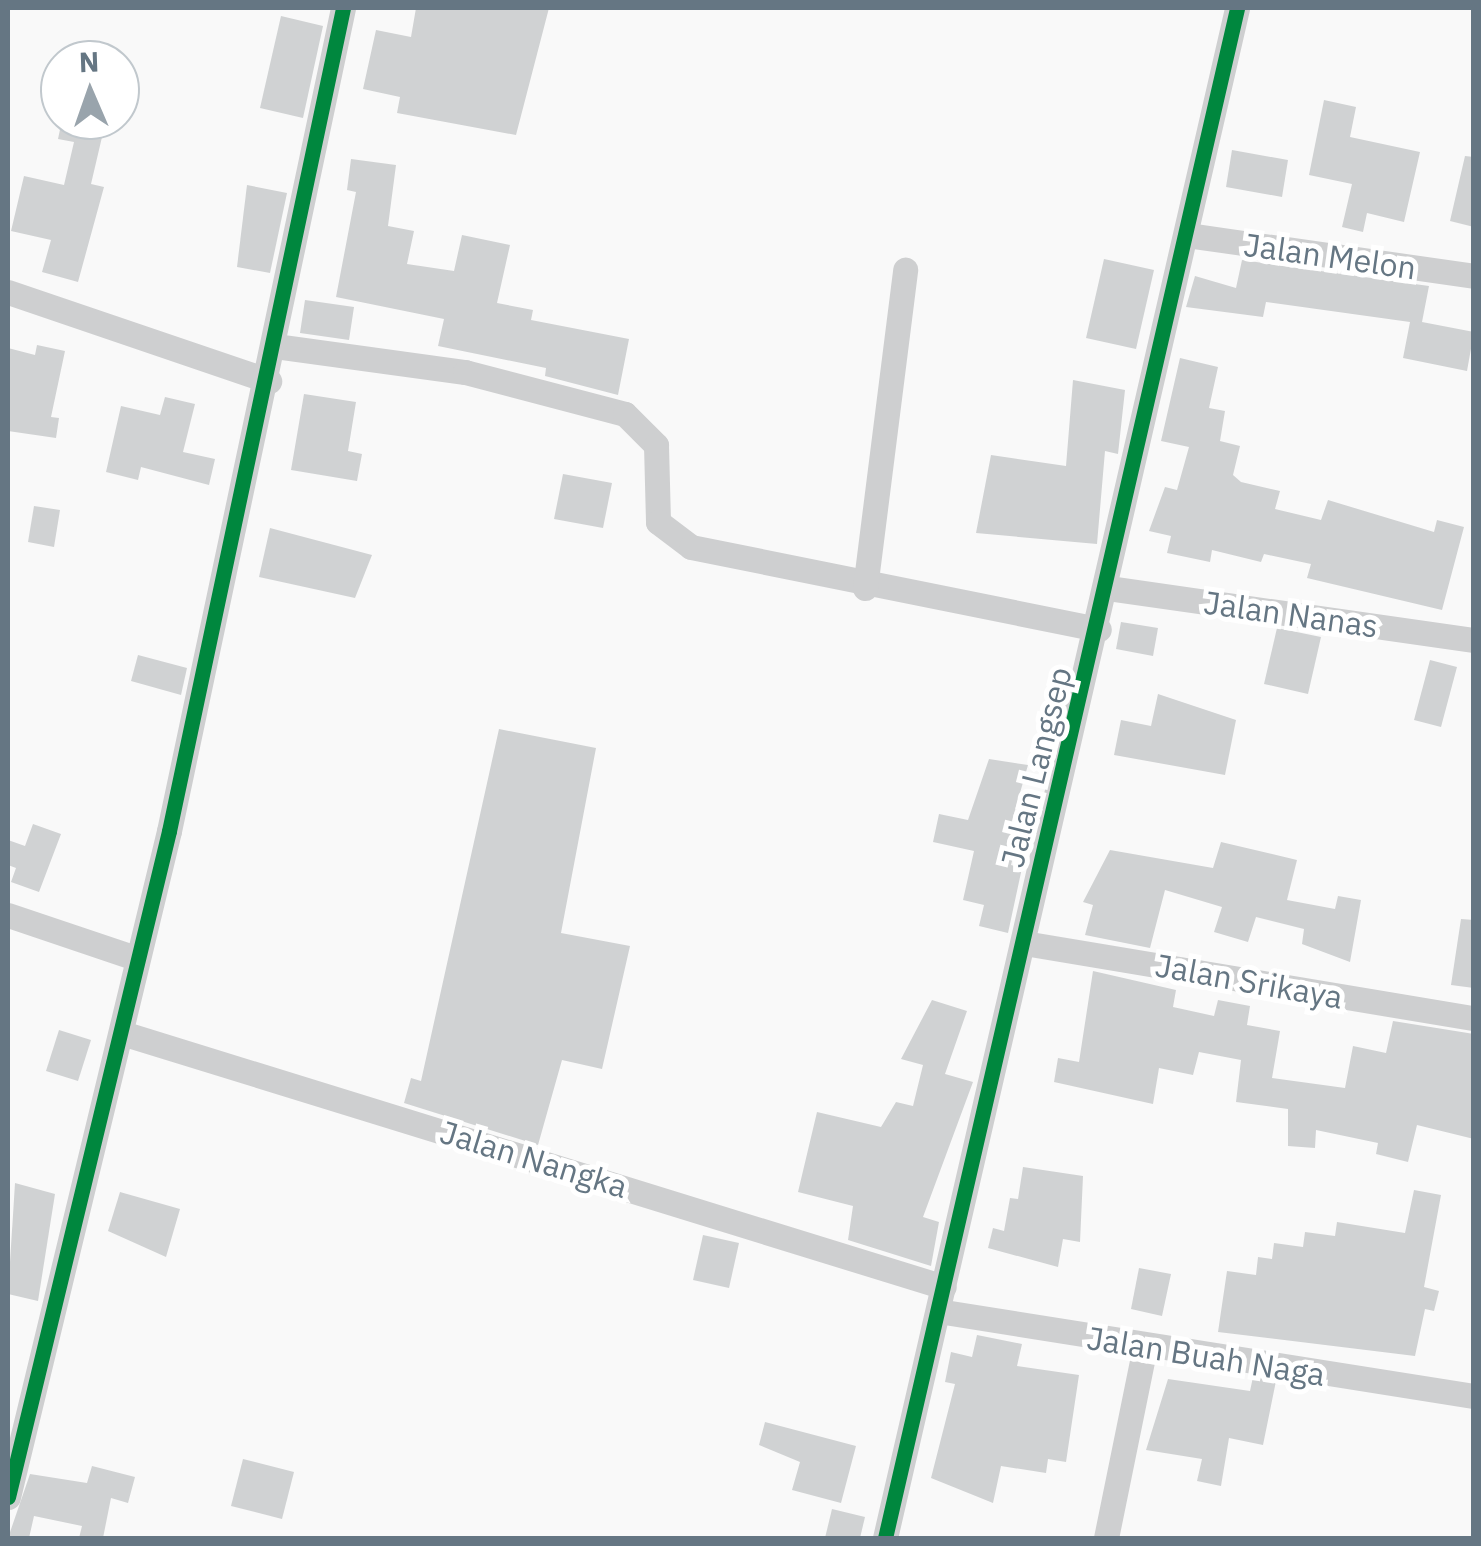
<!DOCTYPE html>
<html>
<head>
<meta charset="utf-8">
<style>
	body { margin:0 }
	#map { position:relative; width:1481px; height:1546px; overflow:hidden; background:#f9f9f9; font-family:"IBM Plex Sans",sans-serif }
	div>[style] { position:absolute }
	.building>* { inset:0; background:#d0d2d3 }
	.minor>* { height:25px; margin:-12.5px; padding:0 12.5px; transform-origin:12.5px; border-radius:12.5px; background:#cecfd0 }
	.cycleway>* { height:15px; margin:-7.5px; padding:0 7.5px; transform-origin:7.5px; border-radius:7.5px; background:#00873e }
	span { translate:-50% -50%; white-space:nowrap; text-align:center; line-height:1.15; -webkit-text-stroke:10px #fff; paint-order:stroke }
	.street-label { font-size:32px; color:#657683 }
	.frame { position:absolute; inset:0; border:10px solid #657683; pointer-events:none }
	.north { position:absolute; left:40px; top:40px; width:100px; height:100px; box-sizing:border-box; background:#fff; border:2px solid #c1c8cd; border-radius:50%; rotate:358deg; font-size:28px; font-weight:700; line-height:40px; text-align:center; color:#657683 }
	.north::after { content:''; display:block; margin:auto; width:35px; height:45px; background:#99a4ac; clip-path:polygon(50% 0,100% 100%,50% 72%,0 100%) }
</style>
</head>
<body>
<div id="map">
	<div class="building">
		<i style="clip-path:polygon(416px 8px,549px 8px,516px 135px,397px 113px,400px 97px,363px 89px,376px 30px,411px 37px)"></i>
		<i style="clip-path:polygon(281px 16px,323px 26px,303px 118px,260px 108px)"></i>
		<i style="clip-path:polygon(1324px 100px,1356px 107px,1350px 137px,1420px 152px,1404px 222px,1367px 213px,1363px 232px,1342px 227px,1352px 184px,1309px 175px)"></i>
		<i style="clip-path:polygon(62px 120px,106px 120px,91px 184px,104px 187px,78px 282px,42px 272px,51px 240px,11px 231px,24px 176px,64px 185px,74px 142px,58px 139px)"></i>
		<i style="clip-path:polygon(1232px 150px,1288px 160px,1282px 197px,1226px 187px)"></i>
		<i style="clip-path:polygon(1465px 156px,1474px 157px,1474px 227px,1450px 221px)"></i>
		<i style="clip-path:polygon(351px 159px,396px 165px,388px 226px,414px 231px,407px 264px,454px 271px,462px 235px,510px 245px,497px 303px,533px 310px,531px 320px,629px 339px,618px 395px,545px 376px,546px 368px,438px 346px,444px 319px,336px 297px,356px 192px,347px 190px)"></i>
		<i style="clip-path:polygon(247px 185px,287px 193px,270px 273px,237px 267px)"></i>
		<i style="clip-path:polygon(1104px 259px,1154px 270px,1136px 349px,1086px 338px)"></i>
		<i style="clip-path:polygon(1242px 260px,1429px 286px,1422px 322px,1474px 332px,1467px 371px,1403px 358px,1410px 322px,1266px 302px,1263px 317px,1186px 307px,1195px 276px,1236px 288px)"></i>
		<i style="clip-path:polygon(305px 300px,354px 307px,349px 340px,300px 333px)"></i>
		<i style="clip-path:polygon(37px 345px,65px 351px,51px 417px,59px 418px,56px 438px,8px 431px,8px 348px,35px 355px)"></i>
		<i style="clip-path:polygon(1180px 358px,1218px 367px,1209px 408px,1225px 411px,1220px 441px,1240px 446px,1233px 475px,1241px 482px,1280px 491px,1275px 509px,1321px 520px,1328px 500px,1434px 532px,1437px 520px,1464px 527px,1442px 610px,1307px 578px,1311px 564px,1264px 554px,1261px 562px,1212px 550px,1210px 562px,1167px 553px,1171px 536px,1149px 531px,1165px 487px,1177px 490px,1189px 447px,1161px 441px)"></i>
		<i style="clip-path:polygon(1073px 380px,1125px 390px,1118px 454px,1105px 451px,1097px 544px,976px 533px,991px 455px,1066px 466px)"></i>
		<i style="clip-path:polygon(304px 394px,356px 402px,348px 451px,362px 454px,357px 481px,291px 470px)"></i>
		<i style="clip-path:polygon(165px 397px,195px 404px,183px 452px,215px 459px,209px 485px,141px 467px,138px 480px,106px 472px,121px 406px,160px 415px)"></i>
		<i style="clip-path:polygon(563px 474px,612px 483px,603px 528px,554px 519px)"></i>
		<i style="clip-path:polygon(34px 506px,60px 510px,54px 547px,28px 542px)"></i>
		<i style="clip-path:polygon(270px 528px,372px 555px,355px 598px,259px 577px)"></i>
		<i style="clip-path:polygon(1121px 622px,1158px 628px,1153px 656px,1116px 649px)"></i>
		<i style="clip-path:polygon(1277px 628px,1321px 637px,1308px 694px,1264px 684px)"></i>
		<i style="clip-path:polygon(138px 655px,187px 668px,181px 695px,131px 681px)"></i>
		<i style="clip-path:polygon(1430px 660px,1457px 667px,1441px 727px,1414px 720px)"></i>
		<i style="clip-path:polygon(1158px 694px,1236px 720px,1225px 775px,1114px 755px,1121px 720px,1151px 726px)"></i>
		<i style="clip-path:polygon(499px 729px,596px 748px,561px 933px,630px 946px,602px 1069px,562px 1060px,538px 1145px,404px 1103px,411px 1078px,421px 1081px)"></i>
		<i style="clip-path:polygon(989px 759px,1028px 765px,1009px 831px,1019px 833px,1011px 865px,1022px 868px,1008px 933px,979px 926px,984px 905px,963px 900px,974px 851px,933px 842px,939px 814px,968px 820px)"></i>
		<i style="clip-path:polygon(33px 824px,61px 834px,39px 892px,11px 882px,16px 868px,8px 865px,8px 840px,25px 846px)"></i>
		<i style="clip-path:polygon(1221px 842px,1297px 860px,1287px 900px,1335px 909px,1338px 896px,1361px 900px,1350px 962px,1302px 944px,1304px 929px,1256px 917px,1248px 942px,1214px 932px,1222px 907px,1165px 890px,1150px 948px,1085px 935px,1093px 905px,1083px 902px,1110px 850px,1213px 868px)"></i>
		<i style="clip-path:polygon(1461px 919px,1474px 920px,1474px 988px,1451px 985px)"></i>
		<i style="clip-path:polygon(1093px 971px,1176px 990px,1173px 1007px,1214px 1016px,1218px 1000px,1250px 1006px,1247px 1025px,1280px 1031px,1272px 1078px,1345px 1088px,1353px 1046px,1386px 1053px,1393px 1021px,1474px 1034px,1474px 1139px,1417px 1125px,1408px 1162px,1376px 1154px,1378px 1143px,1316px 1130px,1315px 1148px,1288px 1146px,1288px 1109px,1236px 1102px,1241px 1060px,1199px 1052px,1193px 1075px,1159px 1068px,1153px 1104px,1054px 1082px,1058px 1058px,1079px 1062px)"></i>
		<i style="clip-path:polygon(932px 1000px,967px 1011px,945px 1074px,973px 1082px,923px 1217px,939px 1222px,931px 1266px,848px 1240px,853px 1206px,798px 1192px,817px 1112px,881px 1127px,896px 1102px,913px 1106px,923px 1065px,901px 1059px)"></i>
		<i style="clip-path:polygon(59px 1030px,91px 1040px,78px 1081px,46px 1071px)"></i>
		<i style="clip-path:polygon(1023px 1167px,1083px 1176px,1080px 1242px,1063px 1239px,1058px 1267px,988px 1248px,993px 1228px,1004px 1231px,1010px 1198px,1018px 1199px)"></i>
		<i style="clip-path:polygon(15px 1183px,55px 1194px,38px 1301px,8px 1294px)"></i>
		<i style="clip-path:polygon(1414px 1190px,1441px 1195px,1424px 1287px,1439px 1291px,1434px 1311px,1425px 1309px,1415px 1356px,1218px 1332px,1227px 1271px,1256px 1275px,1258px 1257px,1272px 1259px,1274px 1243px,1303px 1247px,1305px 1232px,1335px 1236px,1337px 1222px,1405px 1233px)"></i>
		<i style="clip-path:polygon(120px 1192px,180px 1209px,166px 1257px,108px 1231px)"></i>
		<i style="clip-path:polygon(703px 1235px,739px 1243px,729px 1288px,693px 1280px)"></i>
		<i style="clip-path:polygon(1139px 1268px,1171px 1274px,1162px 1316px,1131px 1309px)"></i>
		<i style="clip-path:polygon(977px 1335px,1022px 1344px,1017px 1366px,1079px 1375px,1066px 1462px,1048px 1459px,1046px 1473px,1001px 1466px,993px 1503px,931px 1478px,955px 1384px,945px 1382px,951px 1352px,972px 1357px)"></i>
		<i style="clip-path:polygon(1253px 1377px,1276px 1381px,1263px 1445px,1229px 1438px,1221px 1486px,1197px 1481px,1202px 1459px,1146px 1450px,1168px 1379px,1250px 1391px)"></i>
		<i style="clip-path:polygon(765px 1422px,856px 1446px,841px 1503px,792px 1490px,800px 1462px,759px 1445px)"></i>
		<i style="clip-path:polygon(243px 1459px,294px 1472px,282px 1519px,231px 1506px)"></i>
		<i style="clip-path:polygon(92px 1466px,135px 1477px,128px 1503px,111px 1498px,103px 1538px,79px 1538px,82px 1526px,34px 1516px,29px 1538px,8px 1538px,30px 1474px,87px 1483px)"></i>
		<i style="clip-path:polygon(832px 1509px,865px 1517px,860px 1538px,825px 1538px)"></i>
	</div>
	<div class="minor">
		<i style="left:1187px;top:235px;width:290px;rotate:8.1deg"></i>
		<i style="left:8px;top:292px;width:276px;rotate:18.8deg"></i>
		<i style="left:275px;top:346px;width:192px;rotate:7.8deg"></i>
		<i style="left:465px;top:372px;width:165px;rotate:14.7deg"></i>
		<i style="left:625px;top:414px;width:44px;rotate:45deg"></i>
		<i style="left:656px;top:445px;width:77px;rotate:88.5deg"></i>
		<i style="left:658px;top:522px;width:41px;rotate:37.1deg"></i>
		<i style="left:691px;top:547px;width:416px;rotate:11.4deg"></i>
		<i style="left:865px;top:588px;width:321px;rotate:-82.8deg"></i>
		<i style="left:1108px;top:588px;width:370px;rotate:8.1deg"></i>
		<i style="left:8px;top:915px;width:135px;rotate:18.6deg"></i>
		<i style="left:1024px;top:943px;width:456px;rotate:9.5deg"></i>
		<i style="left:122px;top:1033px;width:860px;rotate:17.17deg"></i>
		<i style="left:938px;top:1311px;width:543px;rotate:9.01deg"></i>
		<i style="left:8px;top:1497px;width:685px;rotate:-76.41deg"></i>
		<i style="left:169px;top:831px;width:841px;rotate:-78.06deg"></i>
		<i style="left:885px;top:1538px;width:1570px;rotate:-77.04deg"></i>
		<i style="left:1106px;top:1538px;width:195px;rotate:-78.5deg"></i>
	</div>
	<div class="cycleway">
		<i style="left:8px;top:1497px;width:685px;rotate:-76.41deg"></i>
		<i style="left:169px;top:831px;width:841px;rotate:-78.06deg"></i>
		<i style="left:885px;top:1538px;width:1570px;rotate:-77.04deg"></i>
	</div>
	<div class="street-label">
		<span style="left:1330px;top:256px;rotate:8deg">Jalan Melon</span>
		<span style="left:1291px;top:614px;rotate:8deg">Jalan Nanas</span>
		<span style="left:1036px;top:767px;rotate:-76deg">Jalan Langsep</span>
		<span style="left:1249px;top:981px;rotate:10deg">Jalan Srikaya</span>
		<span style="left:534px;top:1159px;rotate:17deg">Jalan Nangka</span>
		<span style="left:1206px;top:1356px;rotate:9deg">Jalan Buah Naga</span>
	</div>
	<div class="frame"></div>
	<div class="north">N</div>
</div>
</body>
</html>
